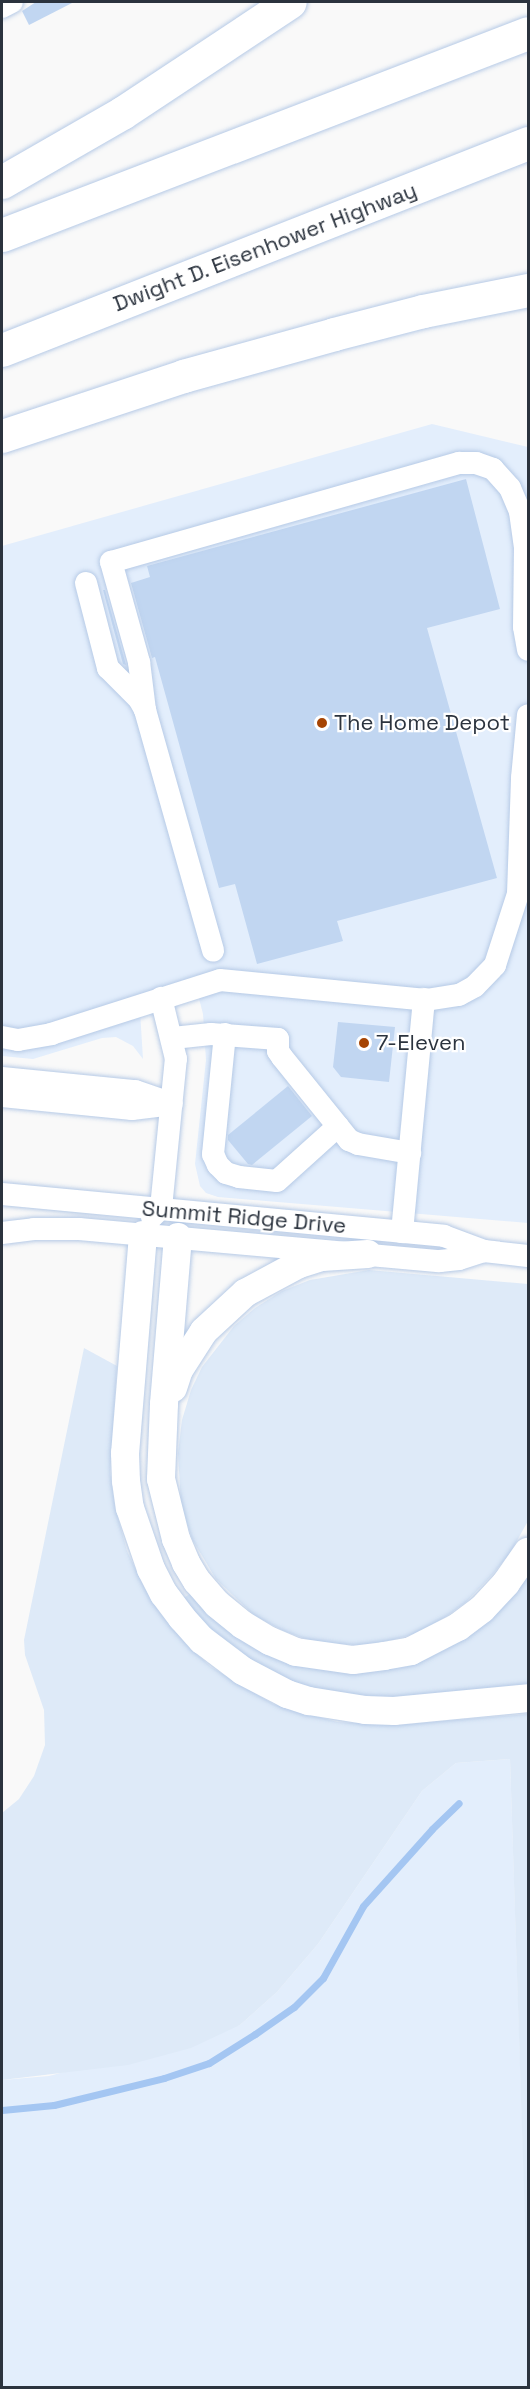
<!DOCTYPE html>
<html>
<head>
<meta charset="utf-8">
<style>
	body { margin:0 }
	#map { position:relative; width:530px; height:2389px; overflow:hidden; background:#f9f9f9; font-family:"Space Grotesk",sans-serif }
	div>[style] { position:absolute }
	.built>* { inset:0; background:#e3eefc }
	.green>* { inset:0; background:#deeaf8 }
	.stream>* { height:7px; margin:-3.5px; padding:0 3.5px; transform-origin:3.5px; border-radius:3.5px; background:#a4c6f2 }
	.building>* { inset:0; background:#c1d6f1 }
	.roads { filter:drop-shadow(0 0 2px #b6cae6) drop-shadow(0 0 2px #b6cae6) }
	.minor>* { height:22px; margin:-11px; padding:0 11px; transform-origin:11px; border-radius:11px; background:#fff }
	.major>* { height:28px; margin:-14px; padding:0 14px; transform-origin:14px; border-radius:14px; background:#fff }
	.highway>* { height:33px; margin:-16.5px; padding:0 16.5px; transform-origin:16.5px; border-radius:16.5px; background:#fff }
	.dots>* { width:16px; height:16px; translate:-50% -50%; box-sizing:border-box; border:3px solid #fff; border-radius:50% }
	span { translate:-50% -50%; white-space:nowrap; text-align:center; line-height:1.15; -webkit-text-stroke:4.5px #fff; paint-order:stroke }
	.street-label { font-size:22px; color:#2b333e }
	.poi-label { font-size:22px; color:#2b333e }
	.left { translate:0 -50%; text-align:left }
	.frame { position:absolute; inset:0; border:3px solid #2b333e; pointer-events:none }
</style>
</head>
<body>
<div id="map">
	<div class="built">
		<i style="clip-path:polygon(432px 424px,528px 447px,528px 1223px,218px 1197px,206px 1193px,200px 1186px,195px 1164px,206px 1060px,203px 1014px,194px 979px,139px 995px,143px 1059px,133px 1046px,116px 1037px,102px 1038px,33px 1059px,2px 1056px,2px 546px)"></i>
		<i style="clip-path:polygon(510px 1759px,528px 2298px,528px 2387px,2px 2388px,2px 2080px,49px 2076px,240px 2025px,277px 1992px,318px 1944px,422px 1791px,456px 1763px)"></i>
	</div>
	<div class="green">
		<i style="clip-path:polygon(369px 1270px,528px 1284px,528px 1521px,510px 1553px,492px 1575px,466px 1602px,444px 1618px,417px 1633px,392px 1640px,362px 1645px,336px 1644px,309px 1640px,284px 1631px,255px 1616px,216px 1579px,192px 1539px,181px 1504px,178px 1453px,182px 1420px,191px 1390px,202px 1367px,234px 1326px,255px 1308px,282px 1291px,310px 1280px)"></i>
		<i style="clip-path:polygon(84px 1348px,117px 1366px,110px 1472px,115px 1507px,127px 1551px,142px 1583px,161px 1614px,186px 1644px,211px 1667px,273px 1704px,337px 1722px,395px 1725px,528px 1714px,528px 2316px,510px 1759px,456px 1763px,422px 1791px,318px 1944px,277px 1992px,240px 2025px,191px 2048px,128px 2065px,2px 2080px,2px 1813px,19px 1799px,34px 1776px,45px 1745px,44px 1710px,25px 1655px,24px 1640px)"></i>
		<i style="clip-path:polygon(528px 1566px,528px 1688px,409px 1699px,312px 1691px,226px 1647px,182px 1599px,195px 1591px,208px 1606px,381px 1667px)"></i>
	</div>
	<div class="stream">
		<i style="left:2px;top:2110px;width:52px;rotate:-5.5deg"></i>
		<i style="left:54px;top:2105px;width:113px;rotate:-13.8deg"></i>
		<i style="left:164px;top:2078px;width:47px;rotate:-18.4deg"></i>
		<i style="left:209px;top:2063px;width:54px;rotate:-32.2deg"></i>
		<i style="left:255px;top:2034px;width:47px;rotate:-34.7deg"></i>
		<i style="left:294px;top:2007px;width:41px;rotate:-45deg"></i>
		<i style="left:323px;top:1978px;width:82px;rotate:-60.9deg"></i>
		<i style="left:363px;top:1906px;width:103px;rotate:-48.1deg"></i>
		<i style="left:432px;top:1829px;width:37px;rotate:-44deg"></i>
	</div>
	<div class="building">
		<i style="clip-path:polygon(36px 2px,74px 2px,29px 25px,22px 11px)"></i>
		<i style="clip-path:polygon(466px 479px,500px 609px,427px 628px,497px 878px,337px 921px,343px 941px,257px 964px,235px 884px,219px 888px,155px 657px,152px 658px,131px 583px,150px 577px,147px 566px)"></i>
		<i style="clip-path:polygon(103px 590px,105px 590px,126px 665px,123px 664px)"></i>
		<i style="clip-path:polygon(338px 1022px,395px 1027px,389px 1082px,341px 1077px,333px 1067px)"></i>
		<i style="clip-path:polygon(288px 1086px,312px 1116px,252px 1165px,248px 1164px,228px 1140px,228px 1135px)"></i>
	</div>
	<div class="roads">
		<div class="minor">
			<i style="left:2px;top:7px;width:11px;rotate:-27deg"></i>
			<i style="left:86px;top:583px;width:88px;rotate:75.5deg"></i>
			<i style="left:108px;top:668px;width:44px;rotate:45deg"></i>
			<i style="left:139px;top:699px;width:13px;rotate:61deg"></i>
			<i style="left:145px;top:710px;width:250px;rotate:74.2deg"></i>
			<i style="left:145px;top:710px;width:48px;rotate:-97.1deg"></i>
			<i style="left:139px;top:662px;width:104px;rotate:-105.6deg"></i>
			<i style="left:111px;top:562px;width:362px;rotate:-15.9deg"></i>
			<i style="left:459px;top:463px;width:17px"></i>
			<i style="left:476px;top:463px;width:18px;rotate:19deg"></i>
			<i style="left:493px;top:469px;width:25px;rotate:48deg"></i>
			<i style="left:510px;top:488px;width:26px;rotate:67deg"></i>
			<i style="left:520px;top:512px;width:34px;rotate:82deg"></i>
			<i style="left:525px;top:546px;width:81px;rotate:90.7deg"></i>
			<i style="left:524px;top:627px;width:23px;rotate:80deg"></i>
			<i style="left:225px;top:1034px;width:121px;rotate:95.7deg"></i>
			<i style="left:213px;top:1154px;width:12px;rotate:66deg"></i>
			<i style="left:218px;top:1165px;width:11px;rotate:45deg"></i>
			<i style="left:226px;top:1173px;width:14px;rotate:17deg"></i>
			<i style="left:239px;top:1177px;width:38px;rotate:6deg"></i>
			<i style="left:277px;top:1181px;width:82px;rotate:-42deg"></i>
			<i style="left:2px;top:1037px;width:16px;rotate:11deg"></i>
			<i style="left:18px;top:1040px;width:34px;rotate:-10deg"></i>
			<i style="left:51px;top:1034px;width:177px;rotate:-17.7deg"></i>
			<i style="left:220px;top:980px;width:207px;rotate:5.5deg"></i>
			<i style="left:426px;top:1000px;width:33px;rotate:-9deg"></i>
			<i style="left:459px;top:995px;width:18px;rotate:-29deg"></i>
			<i style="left:475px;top:986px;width:29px;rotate:-46deg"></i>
			<i style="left:495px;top:965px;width:75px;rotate:-72.1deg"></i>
			<i style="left:518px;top:894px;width:116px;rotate:-88deg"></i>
			<i style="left:522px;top:778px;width:63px;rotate:-84.6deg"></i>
			<i style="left:173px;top:1038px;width:38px;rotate:-6deg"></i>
			<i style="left:211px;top:1034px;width:67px;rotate:4.3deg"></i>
			<i style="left:278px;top:1039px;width:12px;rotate:90deg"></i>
			<i style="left:278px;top:1051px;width:7px;rotate:56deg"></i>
			<i style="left:282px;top:1057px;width:107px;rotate:51.1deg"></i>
			<i style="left:349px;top:1140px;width:10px;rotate:24deg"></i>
			<i style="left:358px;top:1144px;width:53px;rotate:9.8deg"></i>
			<i style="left:2px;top:1078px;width:134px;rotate:5.6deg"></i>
			<i style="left:135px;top:1091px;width:39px;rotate:19deg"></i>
			<i style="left:2px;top:1096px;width:131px;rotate:5.7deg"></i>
			<i style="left:132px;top:1109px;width:35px;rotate:-7deg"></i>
			<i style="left:2px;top:1194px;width:444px;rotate:5.4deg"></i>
			<i style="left:444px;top:1236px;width:43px;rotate:20.6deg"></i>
			<i style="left:484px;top:1251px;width:44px;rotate:6.5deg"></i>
			<i style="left:152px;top:1217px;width:13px;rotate:-45deg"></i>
			<i style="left:161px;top:1208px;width:150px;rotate:-84.3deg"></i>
			<i style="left:176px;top:1059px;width:63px;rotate:-103.8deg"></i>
			<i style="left:402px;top:1232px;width:234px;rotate:-84.6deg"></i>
			<i style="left:2px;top:1233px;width:32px;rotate:-7deg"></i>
			<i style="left:34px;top:1229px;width:45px"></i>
			<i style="left:79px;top:1229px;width:362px;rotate:5.1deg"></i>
			<i style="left:440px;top:1261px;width:19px;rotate:-6deg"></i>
			<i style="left:459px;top:1259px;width:26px;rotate:-18deg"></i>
		</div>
		<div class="major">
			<i style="left:143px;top:1235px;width:219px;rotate:94.7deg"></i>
			<i style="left:125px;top:1453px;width:28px;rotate:88deg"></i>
			<i style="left:126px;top:1481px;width:27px;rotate:82deg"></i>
			<i style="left:130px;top:1508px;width:65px;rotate:71deg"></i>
			<i style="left:151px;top:1569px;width:28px;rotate:63deg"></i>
			<i style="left:164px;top:1594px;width:30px;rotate:53deg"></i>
			<i style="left:182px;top:1618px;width:30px;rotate:48deg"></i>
			<i style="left:202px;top:1640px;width:51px;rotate:37.1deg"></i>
			<i style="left:243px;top:1671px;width:50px;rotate:27.6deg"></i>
			<i style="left:287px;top:1694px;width:23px;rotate:18deg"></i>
			<i style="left:309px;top:1701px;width:57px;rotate:9.1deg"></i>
			<i style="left:365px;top:1710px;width:29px;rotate:2deg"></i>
			<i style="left:394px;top:1711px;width:135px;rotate:-5.5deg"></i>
			<i style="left:178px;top:1237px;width:168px;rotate:94.8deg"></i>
			<i style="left:164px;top:1404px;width:75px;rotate:92.3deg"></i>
			<i style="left:161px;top:1479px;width:62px;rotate:76deg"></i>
			<i style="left:176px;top:1539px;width:26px;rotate:67deg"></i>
			<i style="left:186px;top:1563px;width:21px;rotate:59deg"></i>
			<i style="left:197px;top:1581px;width:30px;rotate:49deg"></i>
			<i style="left:217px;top:1604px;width:33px;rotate:39deg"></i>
			<i style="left:243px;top:1625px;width:31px;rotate:31deg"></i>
			<i style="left:270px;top:1641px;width:28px;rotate:23deg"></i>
			<i style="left:296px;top:1652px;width:58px;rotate:8deg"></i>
			<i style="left:353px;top:1660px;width:31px;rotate:-7deg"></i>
			<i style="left:384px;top:1656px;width:27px;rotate:-10deg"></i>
			<i style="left:411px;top:1651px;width:53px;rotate:-27.1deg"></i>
			<i style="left:458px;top:1627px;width:30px;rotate:-37deg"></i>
			<i style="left:482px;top:1609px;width:35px;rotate:-47deg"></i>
			<i style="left:506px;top:1583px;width:38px;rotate:-55deg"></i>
			<i style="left:173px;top:1388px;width:19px;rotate:-72deg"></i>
			<i style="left:179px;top:1370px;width:46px;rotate:-57.3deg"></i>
			<i style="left:204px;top:1331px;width:56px;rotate:-42.8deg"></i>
			<i style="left:245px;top:1293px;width:61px;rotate:-28.2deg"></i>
			<i style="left:299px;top:1264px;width:24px;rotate:-17deg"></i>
			<i style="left:322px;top:1257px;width:46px;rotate:-3.7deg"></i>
		</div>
		<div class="highway">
			<i style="left:2px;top:182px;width:138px;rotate:-29.9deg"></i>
			<i style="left:122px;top:113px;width:201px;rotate:-33.5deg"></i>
			<i style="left:2px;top:235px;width:563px;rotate:-21.01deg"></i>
			<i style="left:2px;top:350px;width:565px;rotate:-21.48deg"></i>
			<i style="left:2px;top:436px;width:191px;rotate:-18.3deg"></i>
			<i style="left:183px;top:376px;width:157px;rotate:-15.5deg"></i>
			<i style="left:334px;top:334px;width:92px;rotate:-14.5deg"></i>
			<i style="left:423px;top:311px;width:107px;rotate:-11.3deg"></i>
		</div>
	</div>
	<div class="dots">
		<i style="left:322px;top:723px;background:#a64403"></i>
		<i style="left:364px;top:1043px;background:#a64403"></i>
	</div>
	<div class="street-label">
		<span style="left:265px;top:247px;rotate:-21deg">Dwight D. Eisenhower Highway</span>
		<span style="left:244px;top:1217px;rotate:5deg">Summit Ridge Drive</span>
	</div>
	<div class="poi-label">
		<span class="left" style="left:334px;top:723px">The Home Depot</span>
		<span class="left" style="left:376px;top:1043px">7-Eleven</span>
	</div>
	<div class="frame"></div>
</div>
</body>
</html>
